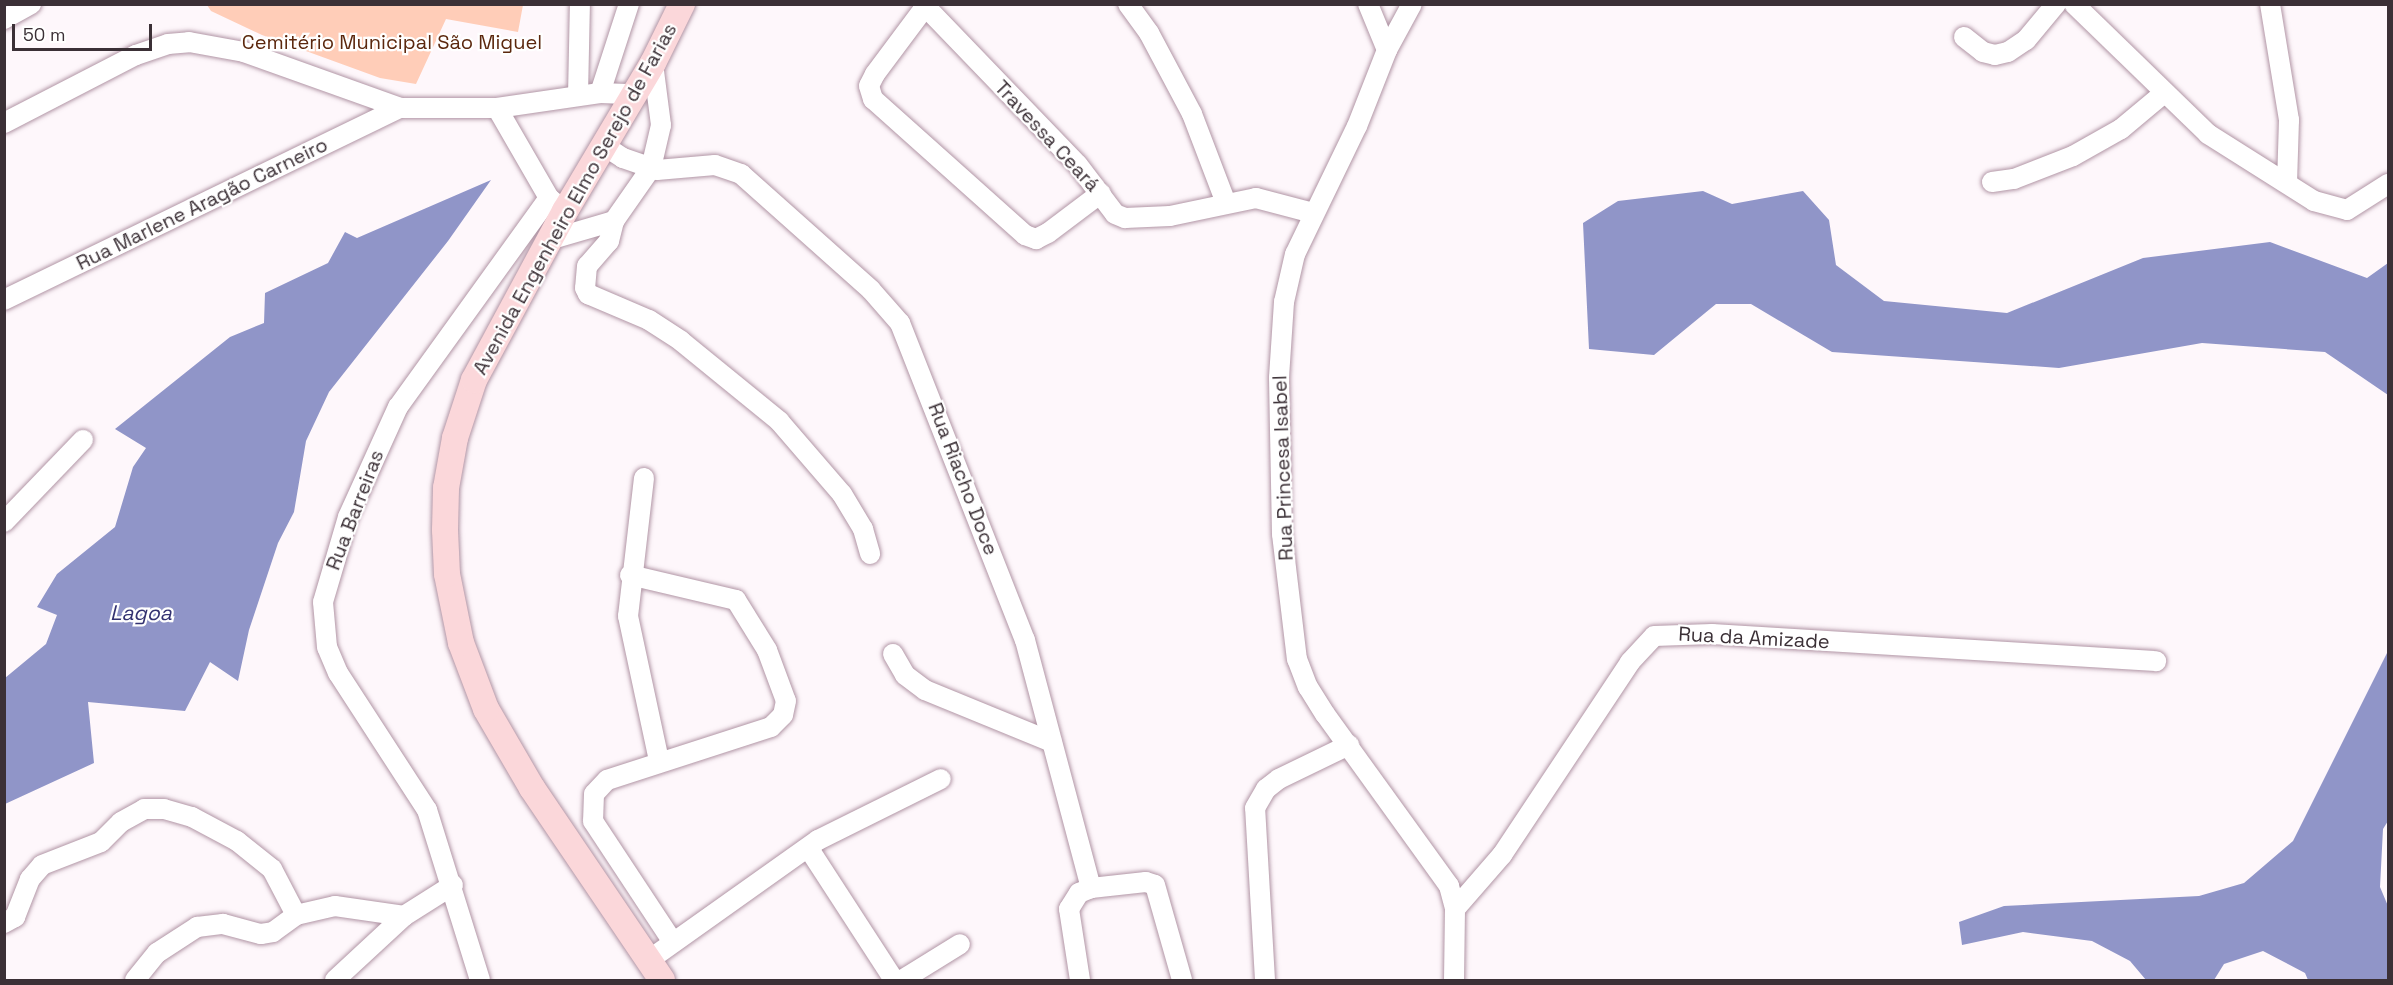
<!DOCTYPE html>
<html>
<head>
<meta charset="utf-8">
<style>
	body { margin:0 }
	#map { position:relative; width:2393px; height:985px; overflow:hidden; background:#fef7fb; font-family:"Space Grotesk",sans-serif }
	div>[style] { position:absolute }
	.green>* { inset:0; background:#ffcdb8 }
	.water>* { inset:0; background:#9095c8 }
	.roads { filter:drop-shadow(0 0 2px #b195a5) drop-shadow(0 0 2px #b195a5) }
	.minor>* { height:20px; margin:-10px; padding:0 10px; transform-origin:10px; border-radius:10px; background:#fff }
	.major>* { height:26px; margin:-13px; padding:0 13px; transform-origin:13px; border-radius:13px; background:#fbd7da }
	span { translate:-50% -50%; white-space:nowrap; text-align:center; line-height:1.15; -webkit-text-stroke:4.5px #fff; paint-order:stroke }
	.park-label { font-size:20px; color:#5b270d }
	.street-label { font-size:20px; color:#3b3036 }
	.water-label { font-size:21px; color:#333271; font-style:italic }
	.frame { position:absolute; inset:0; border:6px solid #3b3036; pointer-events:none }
	.scale { position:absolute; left:12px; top:24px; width:140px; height:27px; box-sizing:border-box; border:3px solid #3b3036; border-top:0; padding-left:8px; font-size:18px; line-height:21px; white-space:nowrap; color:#3b3036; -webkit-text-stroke:4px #fff; paint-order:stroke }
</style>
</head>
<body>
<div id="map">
	<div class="green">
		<i style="clip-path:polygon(207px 5px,523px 5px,518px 32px,446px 19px,416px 84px,380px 78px,262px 35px,211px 11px)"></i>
	</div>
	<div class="water">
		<i style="clip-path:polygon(491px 180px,448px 241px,329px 392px,306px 441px,294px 512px,278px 543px,249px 630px,238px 681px,210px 662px,185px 711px,88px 702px,94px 763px,5px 804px,5px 678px,46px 644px,57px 615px,37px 607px,57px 574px,115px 527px,133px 467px,146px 448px,115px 429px,230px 337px,264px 323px,265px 293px,328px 263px,345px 232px,357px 238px)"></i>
		<i style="clip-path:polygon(1703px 191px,1732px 204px,1803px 191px,1829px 220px,1836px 265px,1884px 301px,2007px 313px,2143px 258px,2270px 242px,2367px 278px,2388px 263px,2388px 395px,2325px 352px,2202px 343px,2059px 368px,1832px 352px,1751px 304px,1716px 304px,1654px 355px,1589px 349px,1583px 223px,1618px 201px)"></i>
		<i style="clip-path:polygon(2388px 651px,2388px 821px,2383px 829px,2380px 887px,2388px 906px,2388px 980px,2308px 980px,2305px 973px,2263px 951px,2224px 964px,2214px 980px,2146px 980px,2130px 961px,2092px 941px,2023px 932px,1962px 945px,1959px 922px,2004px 906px,2199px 896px,2244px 883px,2293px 841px)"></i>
	</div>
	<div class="roads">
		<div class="minor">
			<i style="left:923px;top:4px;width:223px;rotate:46.1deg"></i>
			<i style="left:1078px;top:165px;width:61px;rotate:52.9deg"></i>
			<i style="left:1115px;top:214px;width:11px;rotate:22deg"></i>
			<i style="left:1125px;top:218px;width:45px;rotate:-2.5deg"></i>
			<i style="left:1170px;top:216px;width:88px;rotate:-11.8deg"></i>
			<i style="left:1256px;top:198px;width:59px;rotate:14.7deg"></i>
			<i style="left:1128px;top:4px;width:36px;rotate:54deg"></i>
			<i style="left:1149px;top:33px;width:92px;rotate:62deg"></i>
			<i style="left:1192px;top:114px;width:95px;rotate:69.1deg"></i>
			<i style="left:1368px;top:4px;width:50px;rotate:67.6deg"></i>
			<i style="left:1387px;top:50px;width:82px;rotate:111.5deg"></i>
			<i style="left:1357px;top:126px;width:142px;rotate:115.8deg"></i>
			<i style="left:1295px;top:254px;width:49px;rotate:102.9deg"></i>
			<i style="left:1284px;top:302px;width:76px;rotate:93.8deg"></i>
			<i style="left:1279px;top:378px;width:156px;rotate:88.9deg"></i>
			<i style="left:1282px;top:534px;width:126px;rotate:83.2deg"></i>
			<i style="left:1297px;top:659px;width:30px;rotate:69deg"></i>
			<i style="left:1308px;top:687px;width:32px;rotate:58deg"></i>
			<i style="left:1325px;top:714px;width:212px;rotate:54.2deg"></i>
			<i style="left:1449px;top:886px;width:24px;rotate:75deg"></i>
			<i style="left:1455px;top:909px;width:71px;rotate:90.8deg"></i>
			<i style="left:2074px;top:4px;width:187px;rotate:44.1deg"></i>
			<i style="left:2208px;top:134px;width:125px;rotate:32.3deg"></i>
			<i style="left:2314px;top:201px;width:34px;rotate:15deg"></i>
			<i style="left:2347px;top:210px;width:49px;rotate:-32.4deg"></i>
			<i style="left:2270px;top:4px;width:118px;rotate:80.7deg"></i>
			<i style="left:2289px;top:120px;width:63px;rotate:91.8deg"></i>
			<i style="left:925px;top:7px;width:84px;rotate:126.7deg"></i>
			<i style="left:875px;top:74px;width:13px;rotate:117deg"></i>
			<i style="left:869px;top:86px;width:14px;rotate:73deg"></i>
			<i style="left:873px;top:99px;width:204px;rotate:41.8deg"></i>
			<i style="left:1025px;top:235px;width:12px;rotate:20deg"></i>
			<i style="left:1036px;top:239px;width:13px;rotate:-27deg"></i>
			<i style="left:1048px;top:233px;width:66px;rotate:-37deg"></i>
			<i style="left:4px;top:19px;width:31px;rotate:-29deg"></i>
			<i style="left:1964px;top:37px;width:24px;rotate:38deg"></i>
			<i style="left:1983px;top:52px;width:12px;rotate:14deg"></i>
			<i style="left:1995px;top:55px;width:13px;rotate:-13deg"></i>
			<i style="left:2008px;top:52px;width:22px;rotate:-34deg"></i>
			<i style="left:2026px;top:40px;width:47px;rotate:-50.2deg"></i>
			<i style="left:1387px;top:50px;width:52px;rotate:-61.5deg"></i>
			<i style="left:600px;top:93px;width:94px;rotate:-72deg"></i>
			<i style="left:578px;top:96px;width:92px;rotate:-88.8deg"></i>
			<i style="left:497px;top:108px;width:104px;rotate:60deg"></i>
			<i style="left:4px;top:123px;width:148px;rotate:-27.3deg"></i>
			<i style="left:136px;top:55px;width:34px;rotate:-19deg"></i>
			<i style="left:168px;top:44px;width:21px;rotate:-5deg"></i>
			<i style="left:189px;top:42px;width:56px;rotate:10.3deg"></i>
			<i style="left:244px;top:52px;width:166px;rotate:19.7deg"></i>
			<i style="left:400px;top:108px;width:97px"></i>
			<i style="left:497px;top:108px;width:104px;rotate:-8.3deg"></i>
			<i style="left:600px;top:93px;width:34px;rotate:2deg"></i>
			<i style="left:603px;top:145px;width:24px;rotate:33deg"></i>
			<i style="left:623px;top:158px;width:36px;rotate:19deg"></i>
			<i style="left:657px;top:170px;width:58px;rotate:-4.9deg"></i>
			<i style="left:715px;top:165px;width:28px;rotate:19deg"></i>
			<i style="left:741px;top:174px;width:174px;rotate:41.7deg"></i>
			<i style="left:871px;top:290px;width:44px;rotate:48.7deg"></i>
			<i style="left:900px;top:323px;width:341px;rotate:68.5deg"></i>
			<i style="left:1025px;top:640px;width:257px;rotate:75.1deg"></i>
			<i style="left:1091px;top:888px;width:13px;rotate:157deg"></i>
			<i style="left:1079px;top:893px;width:19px;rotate:122deg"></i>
			<i style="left:1069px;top:909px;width:72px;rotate:81.2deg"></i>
			<i style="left:1992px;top:182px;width:22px;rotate:-8deg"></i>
			<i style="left:2014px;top:179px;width:63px;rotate:-21.3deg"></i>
			<i style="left:2073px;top:156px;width:55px;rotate:-29.4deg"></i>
			<i style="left:2121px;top:129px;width:56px;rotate:-39.9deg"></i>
			<i style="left:614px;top:221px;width:21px;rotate:104deg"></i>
			<i style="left:609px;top:241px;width:33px;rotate:131deg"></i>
			<i style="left:587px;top:266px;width:22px;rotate:95deg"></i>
			<i style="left:585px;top:288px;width:7px;rotate:63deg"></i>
			<i style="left:588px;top:294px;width:66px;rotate:23.1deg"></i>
			<i style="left:649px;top:320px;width:38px;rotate:33deg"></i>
			<i style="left:681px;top:341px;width:127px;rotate:39.2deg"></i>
			<i style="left:779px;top:421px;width:96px;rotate:49.2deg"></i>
			<i style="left:842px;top:494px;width:41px;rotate:59deg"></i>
			<i style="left:863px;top:529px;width:26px;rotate:74deg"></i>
			<i style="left:549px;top:240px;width:68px;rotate:-16.3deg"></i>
			<i style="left:614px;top:221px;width:65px;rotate:-55.1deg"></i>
			<i style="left:651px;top:168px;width:44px;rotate:-76.9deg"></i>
			<i style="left:661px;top:125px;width:63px;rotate:-97.4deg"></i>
			<i style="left:4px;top:300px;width:440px;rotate:-25.9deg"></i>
			<i style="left:644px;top:478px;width:139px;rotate:96.6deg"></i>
			<i style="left:628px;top:616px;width:148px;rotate:77.9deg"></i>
			<i style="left:4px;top:522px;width:114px;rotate:-46.1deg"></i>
			<i style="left:630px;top:575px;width:109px;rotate:13.3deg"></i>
			<i style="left:736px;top:600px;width:59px;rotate:58.2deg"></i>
			<i style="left:767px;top:650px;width:54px;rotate:69.6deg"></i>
			<i style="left:786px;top:701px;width:14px;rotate:102deg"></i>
			<i style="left:783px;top:715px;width:17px;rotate:135deg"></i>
			<i style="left:771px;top:727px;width:172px;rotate:162.1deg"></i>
			<i style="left:607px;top:780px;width:19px;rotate:133deg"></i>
			<i style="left:594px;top:794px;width:27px;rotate:92deg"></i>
			<i style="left:593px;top:821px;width:144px;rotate:56.6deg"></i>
			<i style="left:893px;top:654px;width:24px;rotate:60deg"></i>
			<i style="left:905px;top:675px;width:25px;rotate:37deg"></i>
			<i style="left:925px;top:690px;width:137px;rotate:22.3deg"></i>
			<i style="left:809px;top:849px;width:156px;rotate:57deg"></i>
			<i style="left:1091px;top:888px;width:55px;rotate:-6.2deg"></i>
			<i style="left:1146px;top:882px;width:9px;rotate:18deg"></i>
			<i style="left:1155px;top:885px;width:99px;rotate:74.1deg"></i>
			<i style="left:1455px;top:909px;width:72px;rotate:-49deg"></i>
			<i style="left:1502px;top:855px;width:232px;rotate:-56.4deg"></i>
			<i style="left:1630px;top:662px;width:35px;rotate:-47deg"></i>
			<i style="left:1654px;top:636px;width:58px;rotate:-2deg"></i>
			<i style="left:1712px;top:634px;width:445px;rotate:3.5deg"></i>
			<i style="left:4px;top:923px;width:13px;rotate:-29deg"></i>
			<i style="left:15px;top:917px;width:41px;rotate:-68.5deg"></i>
			<i style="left:30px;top:879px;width:18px;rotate:-49deg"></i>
			<i style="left:42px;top:865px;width:63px;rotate:-21.3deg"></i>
			<i style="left:101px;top:842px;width:28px;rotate:-45deg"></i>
			<i style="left:121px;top:822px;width:26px;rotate:-29deg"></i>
			<i style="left:144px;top:809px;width:20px"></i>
			<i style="left:164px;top:809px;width:29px;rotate:16deg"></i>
			<i style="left:192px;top:817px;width:51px;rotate:28.1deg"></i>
			<i style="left:237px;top:841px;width:45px;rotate:38.7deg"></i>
			<i style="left:272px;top:869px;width:52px;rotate:62.4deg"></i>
			<i style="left:649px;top:960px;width:207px;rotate:-35.4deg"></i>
			<i style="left:818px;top:840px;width:137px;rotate:-26.4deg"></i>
			<i style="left:135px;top:980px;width:35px;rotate:-51deg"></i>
			<i style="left:157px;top:953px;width:48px;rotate:-33deg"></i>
			<i style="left:197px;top:927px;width:26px;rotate:-7deg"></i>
			<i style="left:223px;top:924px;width:39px;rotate:15deg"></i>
			<i style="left:261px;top:934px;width:12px;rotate:-9deg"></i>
			<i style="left:273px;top:932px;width:29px;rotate:-36deg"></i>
			<i style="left:296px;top:915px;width:40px;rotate:-13deg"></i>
			<i style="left:335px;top:906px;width:70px;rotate:8.2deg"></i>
			<i style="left:335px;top:980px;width:94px;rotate:-42.8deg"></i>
			<i style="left:404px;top:916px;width:58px;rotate:-32.3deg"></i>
			<i style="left:480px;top:980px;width:178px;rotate:-107.3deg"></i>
			<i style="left:427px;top:810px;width:163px;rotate:-123deg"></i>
			<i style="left:338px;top:673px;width:28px;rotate:-113deg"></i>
			<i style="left:327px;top:647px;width:45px;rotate:-95.1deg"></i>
			<i style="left:323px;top:602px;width:89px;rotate:-73.6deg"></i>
			<i style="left:348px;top:517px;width:121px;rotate:-65.6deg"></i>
			<i style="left:398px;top:407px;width:258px;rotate:-54.2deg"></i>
			<i style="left:549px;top:198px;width:21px;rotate:39deg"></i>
			<i style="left:902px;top:980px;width:68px;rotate:-31.8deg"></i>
			<i style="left:1265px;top:980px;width:172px;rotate:-93.3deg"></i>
			<i style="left:1255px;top:808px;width:22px;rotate:-60deg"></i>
			<i style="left:1266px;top:789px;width:16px;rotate:-38deg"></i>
			<i style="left:1279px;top:779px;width:78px;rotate:-25.9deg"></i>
		</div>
		<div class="major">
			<i style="left:662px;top:980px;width:232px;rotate:-124.1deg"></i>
			<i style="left:532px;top:788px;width:91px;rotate:-120.2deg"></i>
			<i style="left:486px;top:709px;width:71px;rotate:-110.7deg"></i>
			<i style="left:461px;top:643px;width:70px;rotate:-101.5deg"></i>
			<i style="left:447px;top:574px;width:44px;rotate:-92.6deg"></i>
			<i style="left:445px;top:530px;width:42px;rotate:-88.6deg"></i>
			<i style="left:446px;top:488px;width:51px;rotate:-79.8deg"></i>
			<i style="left:455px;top:438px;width:61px;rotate:-71.9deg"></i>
			<i style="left:474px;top:380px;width:192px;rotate:-61.7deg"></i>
			<i style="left:565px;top:211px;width:172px;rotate:-59.3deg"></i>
			<i style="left:653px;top:63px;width:66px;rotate:-63.8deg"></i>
		</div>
	</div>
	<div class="park-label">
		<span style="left:392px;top:42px">Cemitério Municipal São Miguel</span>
	</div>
	<div class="street-label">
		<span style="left:1047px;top:136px;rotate:47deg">Travessa Ceará</span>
		<span style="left:575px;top:199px;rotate:-61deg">Avenida Engenheiro Elmo Serejo de Farias</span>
		<span style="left:202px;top:204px;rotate:-26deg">Rua Marlene Aragão Carneiro</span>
		<span style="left:1283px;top:468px;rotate:-92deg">Rua Princesa Isabel</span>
		<span style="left:963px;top:479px;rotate:69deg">Rua Riacho Doce</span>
		<span style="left:355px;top:510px;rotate:-69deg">Rua Barreiras</span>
		<span style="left:1754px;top:638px;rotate:3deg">Rua da Amizade</span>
	</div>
	<div class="water-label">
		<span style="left:141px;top:613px">Lagoa</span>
	</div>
	<div class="frame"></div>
	<div class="scale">50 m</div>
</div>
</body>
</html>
